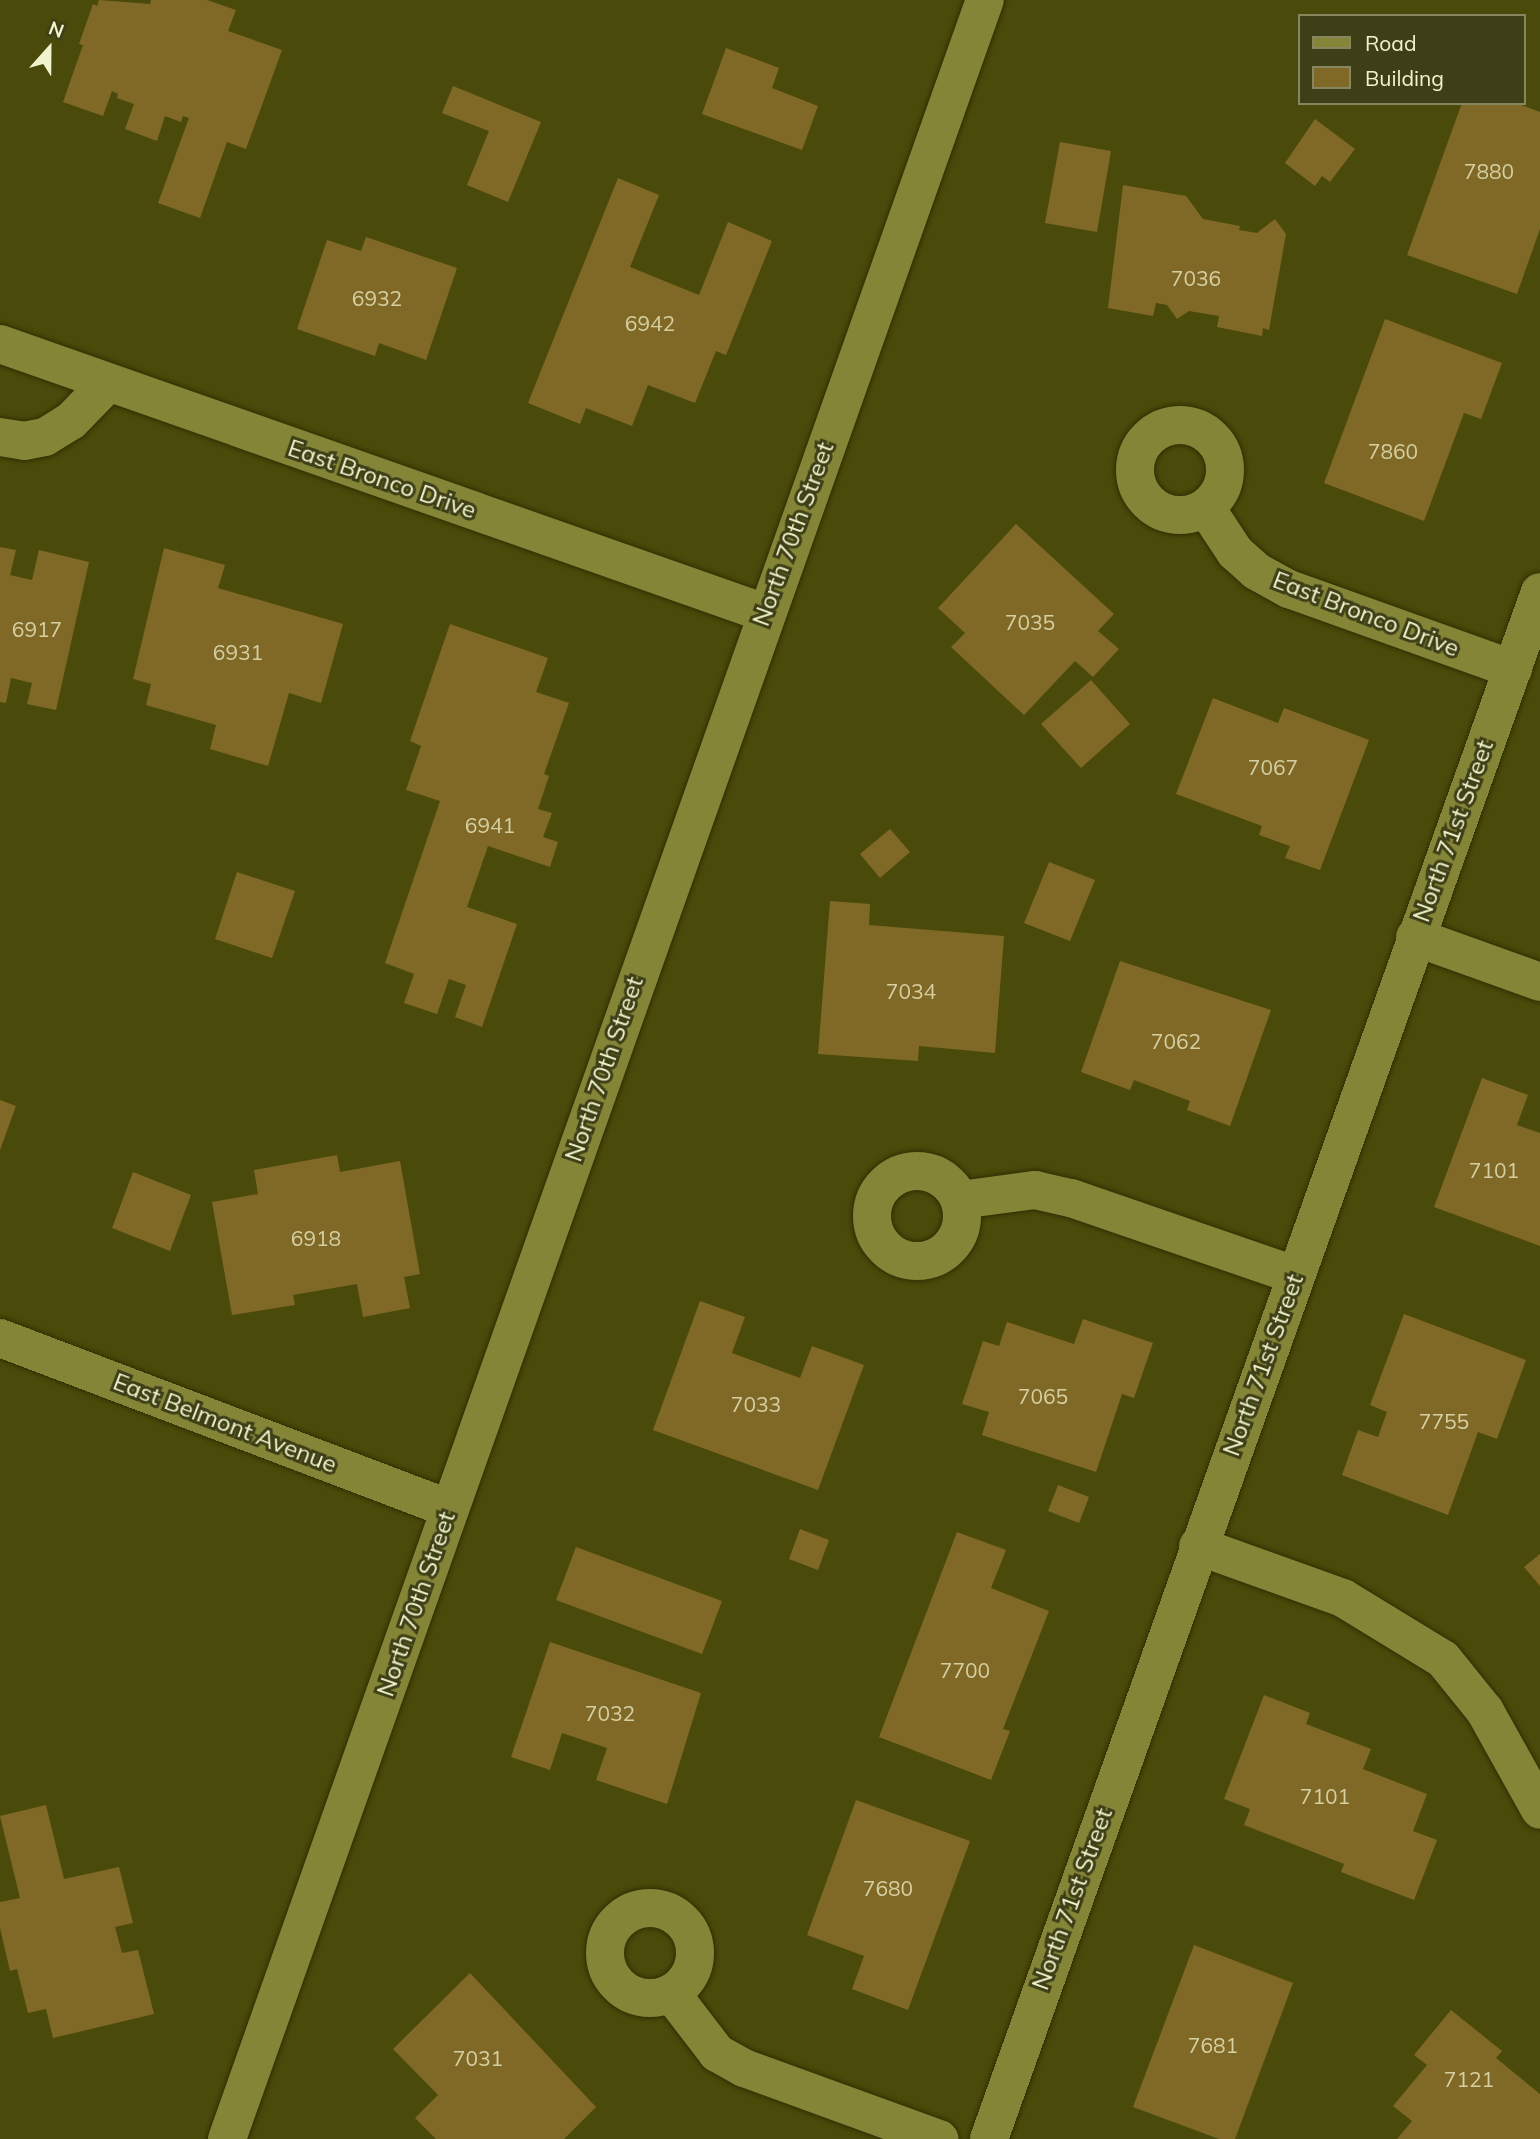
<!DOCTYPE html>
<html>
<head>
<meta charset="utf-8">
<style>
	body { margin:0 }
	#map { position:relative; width:1540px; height:2139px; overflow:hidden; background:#4a4a0a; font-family:Mulish,sans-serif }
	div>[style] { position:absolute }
	.building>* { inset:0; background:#806926 }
	.roads { filter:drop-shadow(0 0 2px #2f2f04) drop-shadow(0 0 2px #2f2f04) }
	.minor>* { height:38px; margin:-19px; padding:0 19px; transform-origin:19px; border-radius:19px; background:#848537 }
	.minor>.ring { margin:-19px; padding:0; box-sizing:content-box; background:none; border:38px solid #848537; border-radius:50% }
	span { translate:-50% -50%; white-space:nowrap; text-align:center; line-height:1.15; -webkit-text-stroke:6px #3e3f16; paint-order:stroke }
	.number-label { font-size:21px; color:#d5d0a2 }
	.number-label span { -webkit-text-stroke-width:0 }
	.street-label { font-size:24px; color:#f1f3cc }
	.legend { position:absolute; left:1298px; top:14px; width:228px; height:91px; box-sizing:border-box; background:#3e3f16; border:2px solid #86875f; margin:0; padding:9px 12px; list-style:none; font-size:21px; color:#f1f3cc }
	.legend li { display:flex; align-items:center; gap:14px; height:35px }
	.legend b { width:35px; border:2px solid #86875f }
	.north { position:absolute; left:14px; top:14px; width:70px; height:70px; -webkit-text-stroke:5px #3e3f16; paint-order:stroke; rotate:21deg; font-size:19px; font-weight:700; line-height:28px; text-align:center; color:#f1f3cc }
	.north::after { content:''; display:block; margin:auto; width:24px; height:32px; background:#f1f3cc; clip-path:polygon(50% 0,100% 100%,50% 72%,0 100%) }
</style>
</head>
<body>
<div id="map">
	<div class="building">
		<i style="clip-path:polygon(99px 0,150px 4px,151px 0,207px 0,236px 10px,228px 31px,282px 50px,246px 149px,227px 142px,200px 218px,158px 203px,189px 118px,183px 116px,181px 122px,165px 116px,157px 141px,125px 129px,134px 104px,117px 98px,118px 94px,112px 91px,103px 116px,63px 102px,83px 45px,79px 44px,93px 4px,97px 6px)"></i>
		<i style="clip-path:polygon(726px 48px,779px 68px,772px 88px,818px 106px,802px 150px,702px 114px)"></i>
		<i style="clip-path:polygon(453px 86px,541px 122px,508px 202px,467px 185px,489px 131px,442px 113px)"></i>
		<i style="clip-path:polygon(1462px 103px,1516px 103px,1540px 112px,1540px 229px,1517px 294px,1407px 255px)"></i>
		<i style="clip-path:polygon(1315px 119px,1355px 149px,1330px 182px,1322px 176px,1315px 186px,1285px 163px)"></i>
		<i style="clip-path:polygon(1060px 142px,1111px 151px,1097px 232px,1045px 223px)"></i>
		<i style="clip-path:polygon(618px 178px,659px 195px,630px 267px,699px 295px,728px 222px,772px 241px,726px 355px,716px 351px,695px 403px,648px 385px,632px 426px,586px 408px,580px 424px,528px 403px)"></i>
		<i style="clip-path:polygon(1123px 185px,1186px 196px,1203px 219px,1240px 226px,1239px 230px,1257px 233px,1275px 219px,1286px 234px,1269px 330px,1263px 328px,1262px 336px,1217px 327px,1219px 316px,1189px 311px,1177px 319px,1167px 305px,1156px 303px,1153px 316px,1108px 308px)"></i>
		<i style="clip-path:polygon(366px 237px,457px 268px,426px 360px,379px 343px,375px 356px,297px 329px,327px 240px,361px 251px)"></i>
		<i style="clip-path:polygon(1385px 319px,1502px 363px,1481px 419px,1464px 413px,1424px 521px,1324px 483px)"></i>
		<i style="clip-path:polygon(1016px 524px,1114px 614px,1098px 631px,1119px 649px,1093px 677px,1075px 661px,1024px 715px,951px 647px,965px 633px,938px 608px)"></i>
		<i style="clip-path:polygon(0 547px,16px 550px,10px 575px,32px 580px,39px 550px,89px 562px,56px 710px,27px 704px,32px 683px,11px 678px,6px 703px,0 702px)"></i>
		<i style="clip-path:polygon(164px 548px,225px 565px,218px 588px,343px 624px,321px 703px,289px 693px,268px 766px,210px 749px,216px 725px,146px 705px,151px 684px,133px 679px)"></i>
		<i style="clip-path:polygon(450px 624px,548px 658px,536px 692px,569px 703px,544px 774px,549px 776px,538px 809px,552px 813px,543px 837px,558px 842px,550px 867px,488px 846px,467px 907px,517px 924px,482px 1027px,455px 1017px,466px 985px,449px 979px,437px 1014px,404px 1003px,414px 974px,385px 963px,440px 801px,406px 790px,421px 746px,410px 741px)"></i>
		<i style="clip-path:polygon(1091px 680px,1130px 724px,1081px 768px,1041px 724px)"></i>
		<i style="clip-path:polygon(1213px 698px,1278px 723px,1284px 708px,1369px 740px,1320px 870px,1285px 858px,1290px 846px,1259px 835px,1262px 826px,1176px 794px)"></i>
		<i style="clip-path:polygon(890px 829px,910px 852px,880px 878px,860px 854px)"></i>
		<i style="clip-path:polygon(1049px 862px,1095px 880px,1070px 941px,1024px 923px)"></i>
		<i style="clip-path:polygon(237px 872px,295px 891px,272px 958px,215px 939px)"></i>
		<i style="clip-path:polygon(830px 901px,870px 904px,869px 925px,1004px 936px,995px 1053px,919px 1046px,918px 1061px,818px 1054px)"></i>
		<i style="clip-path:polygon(1120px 961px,1271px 1010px,1230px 1126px,1187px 1110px,1190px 1101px,1134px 1080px,1130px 1090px,1081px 1072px)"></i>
		<i style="clip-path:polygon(1482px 1078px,1528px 1095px,1517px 1125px,1540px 1133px,1540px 1246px,1434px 1207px)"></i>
		<i style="clip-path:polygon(0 1100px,16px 1106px,0 1150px)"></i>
		<i style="clip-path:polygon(337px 1155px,340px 1172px,400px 1161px,420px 1274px,404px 1277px,410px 1308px,363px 1317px,357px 1284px,293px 1295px,295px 1305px,232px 1315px,212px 1202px,258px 1194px,254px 1170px)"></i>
		<i style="clip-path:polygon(133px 1172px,191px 1195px,170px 1251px,112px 1228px)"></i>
		<i style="clip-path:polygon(700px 1301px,745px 1317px,732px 1353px,800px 1378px,812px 1346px,864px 1365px,818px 1490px,653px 1430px)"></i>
		<i style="clip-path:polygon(1404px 1314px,1526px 1360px,1497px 1439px,1478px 1432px,1448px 1515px,1342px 1475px,1358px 1430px,1378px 1437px,1387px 1412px,1370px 1405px)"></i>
		<i style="clip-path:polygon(1083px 1319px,1153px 1343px,1134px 1398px,1122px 1394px,1096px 1472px,982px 1435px,989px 1412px,962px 1404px,983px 1341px,999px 1346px,1007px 1322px,1074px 1344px)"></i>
		<i style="clip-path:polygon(1058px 1485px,1089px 1497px,1079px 1523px,1048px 1511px)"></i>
		<i style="clip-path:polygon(800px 1529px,829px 1540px,818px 1570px,789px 1559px)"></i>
		<i style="clip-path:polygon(957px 1532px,1006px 1550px,991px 1588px,1049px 1611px,1003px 1729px,1010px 1731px,991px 1780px,879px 1737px)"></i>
		<i style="clip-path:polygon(576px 1547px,722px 1601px,702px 1654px,556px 1600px)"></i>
		<i style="clip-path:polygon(1540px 1554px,1540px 1586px,1524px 1567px)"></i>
		<i style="clip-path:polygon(550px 1642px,701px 1693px,667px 1804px,596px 1780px,607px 1748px,562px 1733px,550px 1770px,511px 1757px)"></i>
		<i style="clip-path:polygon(1264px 1695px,1310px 1713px,1306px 1724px,1371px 1749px,1363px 1769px,1427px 1794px,1413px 1831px,1437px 1840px,1414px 1900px,1341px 1872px,1344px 1864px,1244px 1825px,1250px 1809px,1224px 1799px)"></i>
		<i style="clip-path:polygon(856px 1800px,970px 1841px,908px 2010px,852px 1989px,864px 1956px,807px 1935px)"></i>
		<i style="clip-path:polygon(46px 1805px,64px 1879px,119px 1867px,133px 1923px,115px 1927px,122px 1953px,138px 1950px,154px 2014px,53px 2038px,46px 2009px,28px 2013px,17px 1969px,10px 1971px,0 1928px,0 1902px,20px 1898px,0 1816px)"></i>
		<i style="clip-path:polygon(1194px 1945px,1293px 1983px,1235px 2139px,1219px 2139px,1133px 2107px)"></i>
		<i style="clip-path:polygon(470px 1973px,596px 2107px,564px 2139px,436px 2139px,415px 2118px,438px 2095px,393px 2049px)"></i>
		<i style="clip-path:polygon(1451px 2010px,1502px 2051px,1496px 2058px,1540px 2094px,1540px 2139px,1397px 2139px,1412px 2121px,1393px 2106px,1427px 2065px,1414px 2055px)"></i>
	</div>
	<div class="roads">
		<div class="minor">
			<i style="left:0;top:344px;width:811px;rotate:19.37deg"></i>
			<i class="ring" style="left:1135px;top:425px;width:52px;height:52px"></i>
			<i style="left:0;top:437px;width:24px;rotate:9deg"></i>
			<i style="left:24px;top:441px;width:21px;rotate:-11deg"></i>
			<i style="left:45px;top:437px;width:31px;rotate:-32deg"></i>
			<i style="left:71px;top:421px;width:53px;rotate:-45.8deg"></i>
			<i style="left:1206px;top:508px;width:53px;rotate:56.6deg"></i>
			<i style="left:1235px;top:552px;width:28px;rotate:42deg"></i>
			<i style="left:1256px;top:571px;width:38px;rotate:29deg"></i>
			<i style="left:1289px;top:589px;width:238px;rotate:19.7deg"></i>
			<i style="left:1415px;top:937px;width:133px;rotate:19.8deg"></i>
			<i class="ring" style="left:872px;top:1171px;width:52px;height:52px"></i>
			<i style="left:960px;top:1200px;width:76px;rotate:-7.6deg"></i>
			<i style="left:1035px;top:1190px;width:37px;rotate:13deg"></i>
			<i style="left:1071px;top:1198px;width:237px;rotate:19deg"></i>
			<i style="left:0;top:1338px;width:481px;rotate:20.8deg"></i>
			<i style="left:1198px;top:1546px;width:154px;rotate:19.7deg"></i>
			<i style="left:1343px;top:1598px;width:117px;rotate:31.4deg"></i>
			<i style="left:1443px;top:1659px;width:67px;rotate:51.1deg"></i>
			<i style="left:1485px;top:1711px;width:113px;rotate:60.9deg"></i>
			<i class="ring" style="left:605px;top:1908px;width:52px;height:52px"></i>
			<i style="left:671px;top:1993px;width:76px;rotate:52.5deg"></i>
			<i style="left:717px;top:2053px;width:31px;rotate:29deg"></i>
			<i style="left:744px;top:2068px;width:208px;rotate:20deg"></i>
			<i style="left:227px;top:2139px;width:2269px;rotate:-70.49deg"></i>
			<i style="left:989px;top:2139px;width:1642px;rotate:-70.4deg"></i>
		</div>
	</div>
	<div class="number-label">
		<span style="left:1489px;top:171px">7880</span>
		<span style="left:1196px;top:278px">7036</span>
		<span style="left:377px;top:298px">6932</span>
		<span style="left:650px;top:323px">6942</span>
		<span style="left:1393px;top:451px">7860</span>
		<span style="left:1030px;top:622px">7035</span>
		<span style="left:37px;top:629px">6917</span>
		<span style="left:238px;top:652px">6931</span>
		<span style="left:1273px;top:767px">7067</span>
		<span style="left:490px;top:825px">6941</span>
		<span style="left:911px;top:991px">7034</span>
		<span style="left:1176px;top:1041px">7062</span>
		<span style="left:1494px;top:1170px">7101</span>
		<span style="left:316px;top:1238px">6918</span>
		<span style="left:1043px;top:1396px">7065</span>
		<span style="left:756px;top:1404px">7033</span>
		<span style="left:1444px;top:1421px">7755</span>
		<span style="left:965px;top:1670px">7700</span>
		<span style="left:610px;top:1713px">7032</span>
		<span style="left:1325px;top:1796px">7101</span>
		<span style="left:888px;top:1888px">7680</span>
		<span style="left:1213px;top:2045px">7681</span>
		<span style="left:478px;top:2058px">7031</span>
		<span style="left:1469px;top:2079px">7121</span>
	</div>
	<div class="street-label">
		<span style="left:382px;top:479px;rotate:19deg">East Bronco Drive</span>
		<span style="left:793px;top:534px;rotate:-70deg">North 70th Street</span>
		<span style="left:1366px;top:614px;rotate:21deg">East Bronco Drive</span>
		<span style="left:1453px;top:831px;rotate:-70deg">North 71st Street</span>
		<span style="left:604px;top:1069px;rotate:-71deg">North 70th Street</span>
		<span style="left:1263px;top:1365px;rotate:-70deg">North 71st Street</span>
		<span style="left:225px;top:1423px;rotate:21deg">East Belmont Avenue</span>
		<span style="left:416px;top:1604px;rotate:-71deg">North 70th Street</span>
		<span style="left:1072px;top:1899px;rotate:-70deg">North 71st Street</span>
	</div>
	<ul class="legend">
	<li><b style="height:9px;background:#848537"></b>Road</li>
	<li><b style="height:19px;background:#806926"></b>Building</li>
	</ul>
	<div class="north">N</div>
</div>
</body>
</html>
